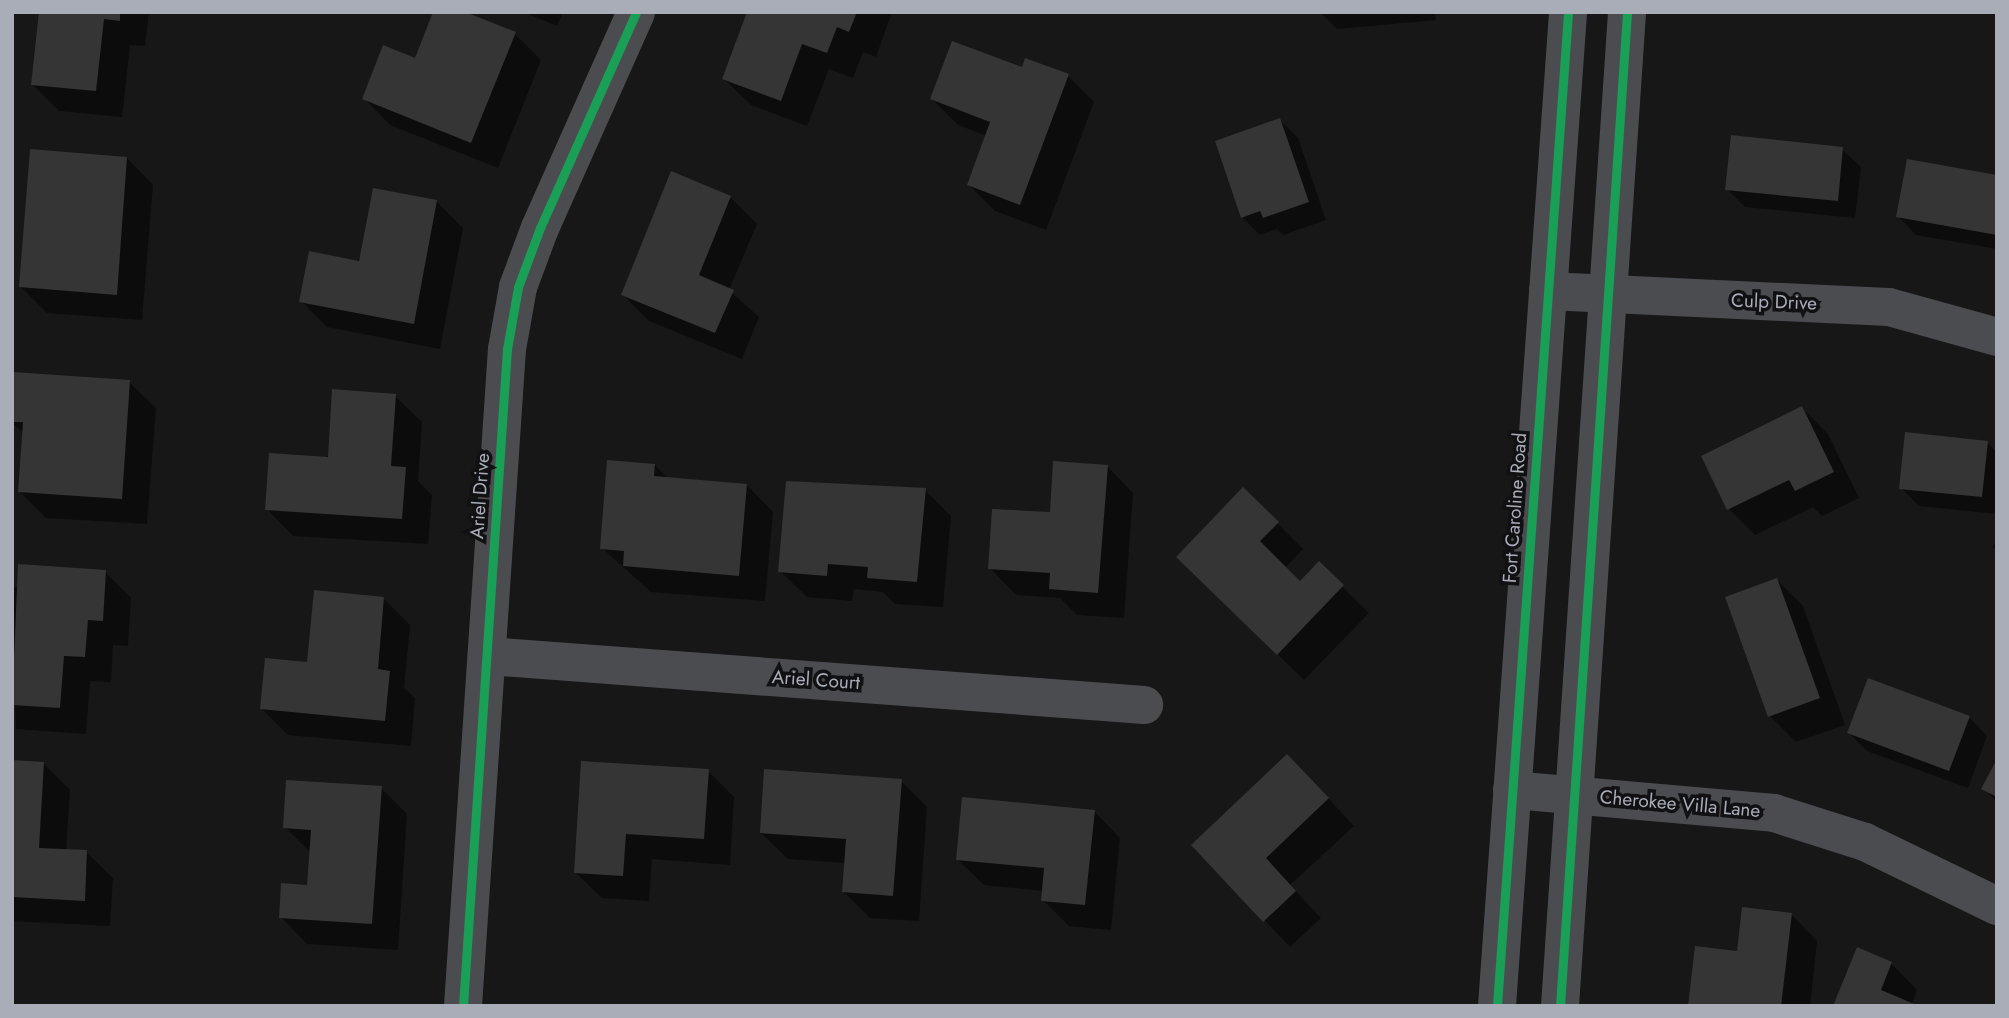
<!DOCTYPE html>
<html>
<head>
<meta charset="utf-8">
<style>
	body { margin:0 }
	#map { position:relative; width:2009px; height:1018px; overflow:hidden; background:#171717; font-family:Jost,sans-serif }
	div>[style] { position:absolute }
	.shadow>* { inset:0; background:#0007 }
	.building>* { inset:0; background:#353536 }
	.minor>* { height:38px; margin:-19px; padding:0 19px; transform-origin:19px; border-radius:19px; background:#4b4c50 }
	.cycleway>* { height:9px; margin:-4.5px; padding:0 4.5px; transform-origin:4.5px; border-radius:4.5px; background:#1a9f57 }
	span { translate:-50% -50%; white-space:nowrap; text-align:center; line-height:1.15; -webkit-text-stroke:7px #111113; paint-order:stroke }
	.street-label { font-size:19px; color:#a8adb8 }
	.frame { position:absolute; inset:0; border:14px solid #a8adb8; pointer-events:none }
</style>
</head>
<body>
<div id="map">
	<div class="shadow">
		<i style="clip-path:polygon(40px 12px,149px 12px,145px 46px,130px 45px,122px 117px,59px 111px,33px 85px)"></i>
		<i style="clip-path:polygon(523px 12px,563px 12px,557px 26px)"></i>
		<i style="clip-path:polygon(749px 12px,892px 12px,876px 57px,863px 52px,853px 78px,829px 69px,807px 126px,751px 105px,724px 79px)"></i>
		<i style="clip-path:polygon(1320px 12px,1435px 12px,1436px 20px,1337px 29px)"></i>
		<i style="clip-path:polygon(515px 34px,541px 60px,498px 168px,390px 125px,364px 98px,416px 60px)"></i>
		<i style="clip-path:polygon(1023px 69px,1068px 76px,1094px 102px,1046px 230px,995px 211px,969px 185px,987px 136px,958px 125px,932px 99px)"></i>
		<i style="clip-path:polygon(1280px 120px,1298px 138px,1326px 220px,1283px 235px,1277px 229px,1260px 235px,1242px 217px)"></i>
		<i style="clip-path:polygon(1842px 149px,1861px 167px,1855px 218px,1745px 207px,1727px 189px)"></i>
		<i style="clip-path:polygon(127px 158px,153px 185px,142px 320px,47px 313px,21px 287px)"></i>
		<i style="clip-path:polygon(1997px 177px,1997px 249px,1916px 235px,1898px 216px)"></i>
		<i style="clip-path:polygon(730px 197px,757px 224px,729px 290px,759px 317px,742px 359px,649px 321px,623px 295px)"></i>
		<i style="clip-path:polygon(437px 202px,463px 228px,440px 349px,327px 327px,301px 301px)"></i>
		<i style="clip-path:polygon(14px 374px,129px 382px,156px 408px,147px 524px,46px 518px,20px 492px,24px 434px,12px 422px)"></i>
		<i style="clip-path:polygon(395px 396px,422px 422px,418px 481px,432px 495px,428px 544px,293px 536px,267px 509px)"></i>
		<i style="clip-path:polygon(1802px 408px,1828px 434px,1859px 498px,1822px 516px,1813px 507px,1755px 535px,1729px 509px,1703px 456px)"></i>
		<i style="clip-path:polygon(1987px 443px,1997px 452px,1997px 514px,1919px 506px,1901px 488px)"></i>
		<i style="clip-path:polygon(655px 465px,668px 479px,747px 485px,773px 512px,765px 601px,651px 592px,602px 548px)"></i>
		<i style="clip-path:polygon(1107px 466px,1133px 493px,1124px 618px,1077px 615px,1060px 598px,1016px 595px,990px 568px)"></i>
		<i style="clip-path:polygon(1243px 489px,1303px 549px,1285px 568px,1300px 583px,1319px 564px,1369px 613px,1304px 680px,1204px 583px)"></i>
		<i style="clip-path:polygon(925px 490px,951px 516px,943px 607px,895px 604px,883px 592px,854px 589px,852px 601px,807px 597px,780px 571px)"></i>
		<i style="clip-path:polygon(1997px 538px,1997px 551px,1993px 547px)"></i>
		<i style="clip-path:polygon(105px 572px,131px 598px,128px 646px,113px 645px,111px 682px,90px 681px,86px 734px,16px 729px,12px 588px)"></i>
		<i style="clip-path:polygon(1777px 580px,1803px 606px,1845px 725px,1796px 742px,1770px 716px)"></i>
		<i style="clip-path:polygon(384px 599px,410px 625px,404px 688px,415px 698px,411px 746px,288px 735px,262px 709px)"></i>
		<i style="clip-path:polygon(1969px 717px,1987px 736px,1968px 788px,1867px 751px,1849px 733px)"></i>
		<i style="clip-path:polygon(12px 762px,43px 763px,70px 790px,66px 851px,86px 852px,113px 878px,110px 926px,12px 921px)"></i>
		<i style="clip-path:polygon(1997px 763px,1997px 802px,1984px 789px)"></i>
		<i style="clip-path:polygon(708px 771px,734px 797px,730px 865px,652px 859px,649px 901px,602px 898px,575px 872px)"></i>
		<i style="clip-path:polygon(901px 781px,927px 807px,919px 921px,870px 918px,844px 892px,846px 863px,788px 859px,761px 833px)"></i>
		<i style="clip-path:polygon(1313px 782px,1354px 826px,1290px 885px,1321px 918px,1290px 947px,1193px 845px)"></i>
		<i style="clip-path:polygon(381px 788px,407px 814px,398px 950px,307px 944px,281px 917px,309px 887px,311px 853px,285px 827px)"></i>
		<i style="clip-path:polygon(1094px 811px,1120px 838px,1111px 930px,1069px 926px,1043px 900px,1044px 891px,984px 885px,957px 859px)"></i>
		<i style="clip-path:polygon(1791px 914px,1817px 941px,1810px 1006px,1690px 1006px,1738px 953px)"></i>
		<i style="clip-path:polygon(1891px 963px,1917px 990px,1912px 1004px,1835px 1006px)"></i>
	</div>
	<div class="building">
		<i style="clip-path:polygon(39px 12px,120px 12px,120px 21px,104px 19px,96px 91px,31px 85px)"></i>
		<i style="clip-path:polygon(433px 12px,465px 12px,516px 32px,471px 143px,362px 99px,383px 45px,415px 58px)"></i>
		<i style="clip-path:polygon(747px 12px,857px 12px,849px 32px,837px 27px,827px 53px,802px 44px,781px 101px,722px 79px)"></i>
		<i style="clip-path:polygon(952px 41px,1022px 67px,1025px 58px,1069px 74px,1020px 205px,967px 185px,990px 122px,930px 99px)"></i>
		<i style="clip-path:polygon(1280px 118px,1309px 202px,1263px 218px,1260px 211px,1241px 218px,1215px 141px)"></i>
		<i style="clip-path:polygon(1731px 135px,1843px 147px,1838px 201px,1725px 190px)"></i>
		<i style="clip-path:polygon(30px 149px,127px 157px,117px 295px,19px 287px)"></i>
		<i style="clip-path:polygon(1907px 159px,1997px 175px,1997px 235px,1896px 217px)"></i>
		<i style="clip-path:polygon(671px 171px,731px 196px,699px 275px,734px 290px,715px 333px,621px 295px)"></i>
		<i style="clip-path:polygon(373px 188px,437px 200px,414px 324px,299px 302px,309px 251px,359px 261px)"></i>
		<i style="clip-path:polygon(13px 372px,130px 380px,122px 499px,18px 492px,23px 422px,12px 422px)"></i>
		<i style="clip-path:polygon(332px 389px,396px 394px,391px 466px,406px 467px,402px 519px,265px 510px,269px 453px,328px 457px)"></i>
		<i style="clip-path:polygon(1802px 406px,1834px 472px,1795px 491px,1789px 480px,1727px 510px,1701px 456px)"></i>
		<i style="clip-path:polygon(1905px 432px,1988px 441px,1982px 497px,1899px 489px)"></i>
		<i style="clip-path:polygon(607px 460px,655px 464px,654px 476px,747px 484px,739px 576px,623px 566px,624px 551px,600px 549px)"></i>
		<i style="clip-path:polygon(1053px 461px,1108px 465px,1098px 593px,1049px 589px,1050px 573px,988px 569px,992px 509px,1050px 512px)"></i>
		<i style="clip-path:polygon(786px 481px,926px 488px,917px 582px,867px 578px,868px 567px,828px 564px,827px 576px,778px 572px)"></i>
		<i style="clip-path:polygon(1243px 487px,1279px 522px,1260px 541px,1300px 581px,1319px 561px,1344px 585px,1277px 655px,1176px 557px)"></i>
		<i style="clip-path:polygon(18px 564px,106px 570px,103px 621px,88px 620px,85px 657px,64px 656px,60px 708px,12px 705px)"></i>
		<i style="clip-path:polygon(1777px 578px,1820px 698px,1768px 717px,1725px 597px)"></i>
		<i style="clip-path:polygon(314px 590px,384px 597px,378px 669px,390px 671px,385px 721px,260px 709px,265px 658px,307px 662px)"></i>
		<i style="clip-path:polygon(1868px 678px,1970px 716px,1949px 771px,1847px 733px)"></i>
		<i style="clip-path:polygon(1287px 754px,1329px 798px,1266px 858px,1296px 891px,1263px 922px,1191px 845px)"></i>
		<i style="clip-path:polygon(1997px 759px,1997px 797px,1981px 789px)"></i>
		<i style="clip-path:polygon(12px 760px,44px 762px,39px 848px,87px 850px,85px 901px,12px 897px)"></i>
		<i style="clip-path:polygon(581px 761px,709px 769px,704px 839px,626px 834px,623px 876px,574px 873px)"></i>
		<i style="clip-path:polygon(764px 769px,902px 779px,893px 896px,842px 892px,846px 839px,760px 833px)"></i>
		<i style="clip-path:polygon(286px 780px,382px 786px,372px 924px,279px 918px,281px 883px,307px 885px,311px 830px,283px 828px)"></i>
		<i style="clip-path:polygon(962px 797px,1095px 810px,1085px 905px,1041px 901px,1044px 868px,956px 860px)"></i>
		<i style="clip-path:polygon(1742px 907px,1792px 913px,1781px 1006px,1688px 1006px,1695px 946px,1737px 951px)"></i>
		<i style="clip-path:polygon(1857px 947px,1892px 962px,1881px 990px,1919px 1006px,1833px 1006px)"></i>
	</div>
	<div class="minor">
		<i style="left:1548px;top:291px;width:341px;rotate:2.7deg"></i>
		<i style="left:1889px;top:307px;width:112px;rotate:15.5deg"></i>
		<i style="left:488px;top:656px;width:658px;rotate:4.27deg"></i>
		<i style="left:1512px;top:790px;width:263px;rotate:5deg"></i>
		<i style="left:1774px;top:813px;width:96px;rotate:17.7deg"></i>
		<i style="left:1865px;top:842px;width:147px;rotate:25.9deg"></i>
		<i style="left:463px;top:1006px;width:658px;rotate:-86.17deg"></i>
		<i style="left:507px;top:349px;width:63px;rotate:-79.9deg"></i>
		<i style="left:518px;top:287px;width:63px;rotate:-69.6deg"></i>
		<i style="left:540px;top:228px;width:236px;rotate:-66deg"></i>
		<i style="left:1497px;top:1006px;width:997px;rotate:-85.91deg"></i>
		<i style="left:1560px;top:1006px;width:996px;rotate:-86.14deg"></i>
	</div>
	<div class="cycleway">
		<i style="left:463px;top:1006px;width:658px;rotate:-86.17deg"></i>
		<i style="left:507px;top:349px;width:63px;rotate:-79.9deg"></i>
		<i style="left:518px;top:287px;width:63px;rotate:-69.6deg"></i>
		<i style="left:540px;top:228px;width:236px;rotate:-66deg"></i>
		<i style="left:1497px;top:1006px;width:997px;rotate:-85.91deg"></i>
		<i style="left:1560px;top:1006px;width:996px;rotate:-86.14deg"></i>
	</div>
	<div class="street-label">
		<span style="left:1774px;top:302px;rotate:2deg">Culp Drive</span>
		<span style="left:480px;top:496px;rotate:-86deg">Ariel Drive</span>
		<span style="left:1515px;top:508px;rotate:-86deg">Fort Caroline Road</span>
		<span style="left:816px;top:680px;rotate:4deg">Ariel Court</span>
		<span style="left:1680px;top:804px;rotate:5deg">Cherokee Villa Lane</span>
	</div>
	<div class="frame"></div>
</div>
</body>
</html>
